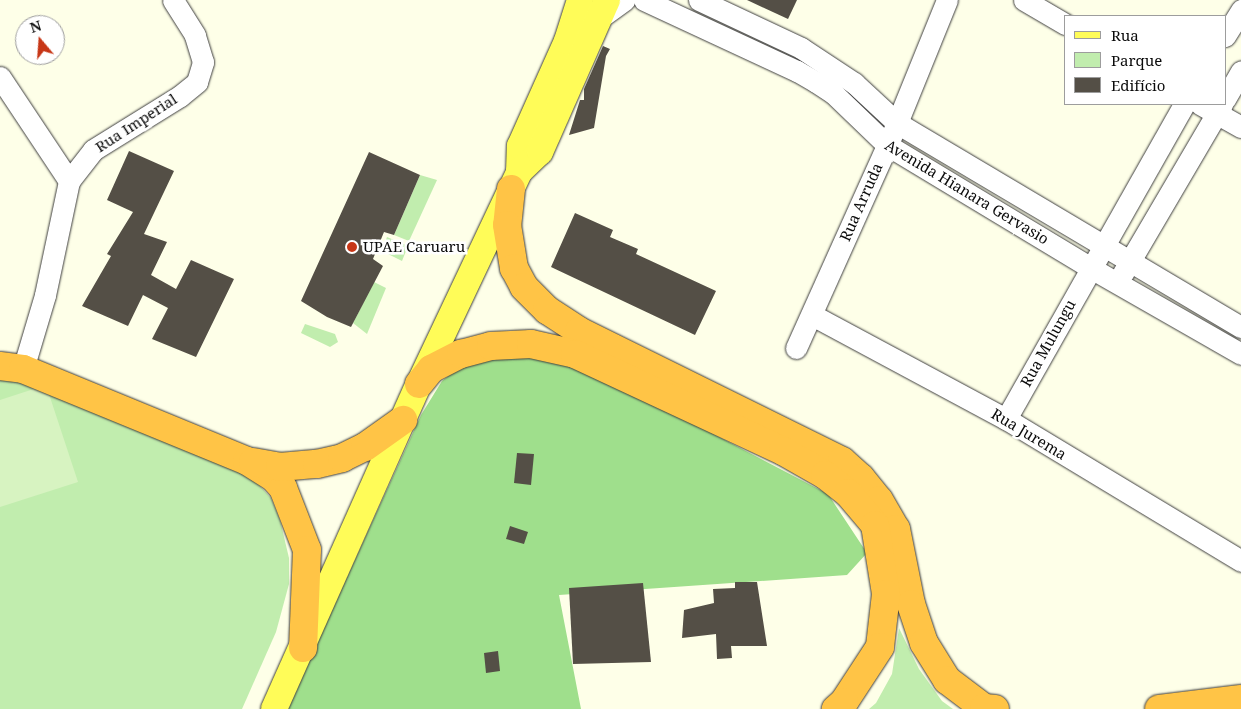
<!DOCTYPE html>
<html>
<head>
<meta charset="utf-8">
<style>
	body { margin:0 }
	#map { position:relative; width:1241px; height:709px; overflow:hidden; background:#feffe8; font-family:"Noto Serif",serif }
	div>[style] { position:absolute }
	.green>* { inset:0; background:#c1edae }
	.forest>* { inset:0; background:#9fdf8c }
	.pitch>* { inset:0; background:#d7f3c1 }
	.building>* { inset:0; background:#544f46 }
	.roads { filter:drop-shadow(0 0 1px #3e3e3e) drop-shadow(0 0 1px #3e3e3e) }
	.minor>* { height:21px; margin:-10.5px; padding:0 10.5px; transform-origin:10.5px; border-radius:10.5px; background:#fff }
	.major>* { height:26px; margin:-13px; padding:0 13px; transform-origin:13px; border-radius:13px; background:#fffc58 }
	.highway>* { height:28px; margin:-14px; padding:0 14px; transform-origin:14px; border-radius:14px; background:#ffc446 }
	.dots>* { width:14px; height:14px; translate:-50% -50%; box-sizing:border-box; border:2px solid #fff; border-radius:50% }
	span { translate:-50% -50%; white-space:nowrap; text-align:center; line-height:1.15; -webkit-text-stroke:5px #fff; paint-order:stroke }
	.street-label { font-size:15px; color:#0b0b0b }
	.poi-label { font-size:15px; color:#0b0b0b }
	.left { translate:0 -50%; text-align:left }
	.legend { position:absolute; left:1064px; top:15px; width:162px; height:90px; box-sizing:border-box; background:#fff; border:1px solid #9d9d9d; margin:0; padding:6px 9px; list-style:none; font-size:15px; color:#0b0b0b }
	.legend li { display:flex; align-items:center; gap:10px; height:25px }
	.legend b { width:25px; border:1px solid #9d9d9d }
	.north { position:absolute; left:15px; top:15px; width:50px; height:50px; box-sizing:border-box; background:#fff; border:1px solid #9d9d9d; border-radius:50%; rotate:342deg; font-size:14px; font-weight:700; line-height:20px; text-align:center; color:#0b0b0b }
	.north::after { content:''; display:block; margin:auto; width:18px; height:22px; background:#c73616; clip-path:polygon(50% 0,100% 100%,50% 72%,0 100%) }
</style>
</head>
<body>
<div id="map">
	<div class="green">
		<i style="clip-path:polygon(420px 175px,437px 180px,409px 241px,394px 235px)"></i>
		<i style="clip-path:polygon(387px 237px,408px 246px,402px 261px,382px 251px)"></i>
		<i style="clip-path:polygon(374px 282px,386px 288px,367px 334px,353px 323px)"></i>
		<i style="clip-path:polygon(305px 324px,335px 334px,338px 342px,330px 347px,301px 333px)"></i>
		<i style="clip-path:polygon(0 372px,252px 477px,271px 498px,280px 520px,289px 558px,289px 584px,276px 632px,242px 709px,0 709px)"></i>
		<i style="clip-path:polygon(899px 628px,919px 669px,942px 701px,953px 709px,869px 709px,876px 703px,892px 674px)"></i>
	</div>
	<div class="forest">
		<i style="clip-path:polygon(496px 351px,576px 362px,828px 494px,867px 553px,847px 575px,559px 595px,581px 709px,287px 709px,421px 415px,442px 381px,460px 367px)"></i>
	</div>
	<div class="pitch">
		<i style="clip-path:polygon(46px 385px,78px 482px,0 507px,0 400px)"></i>
	</div>
	<div class="building">
		<i style="clip-path:polygon(747px 0,797px 0,788px 19px)"></i>
		<i style="clip-path:polygon(603px 46px,610px 49px,606px 56px,594px 128px,569px 135px,580px 100px,584px 100px,584px 89px)"></i>
		<i style="clip-path:polygon(129px 151px,174px 171px,144px 234px,167px 242px,151px 275px,176px 289px,191px 260px,234px 279px,196px 357px,152px 339px,168px 308px,143px 295px,128px 326px,82px 306px,111px 256px,107px 254px,133px 212px,107px 200px)"></i>
		<i style="clip-path:polygon(369px 152px,420px 175px,394px 235px,384px 232px,373px 259px,383px 266px,351px 327px,327px 317px,301px 301px)"></i>
		<i style="clip-path:polygon(575px 213px,613px 230px,610px 237px,638px 249px,636px 254px,716px 291px,695px 335px,551px 267px)"></i>
		<i style="clip-path:polygon(517px 453px,534px 454px,531px 485px,514px 483px)"></i>
		<i style="clip-path:polygon(510px 526px,528px 532px,524px 544px,506px 539px)"></i>
		<i style="clip-path:polygon(735px 582px,757px 582px,767px 646px,731px 646px,732px 658px,717px 659px,716px 634px,682px 638px,684px 610px,714px 603px,713px 589px,735px 588px)"></i>
		<i style="clip-path:polygon(643px 583px,651px 662px,573px 664px,569px 588px)"></i>
		<i style="clip-path:polygon(498px 651px,500px 671px,486px 673px,484px 653px)"></i>
	</div>
	<div class="roads">
		<div class="minor">
			<i style="left:644px;top:0;width:169px;rotate:24.9deg"></i>
			<i style="left:797px;top:71px;width:22px;rotate:30deg"></i>
			<i style="left:816px;top:82px;width:20px;rotate:33deg"></i>
			<i style="left:833px;top:93px;width:75px;rotate:43.9deg"></i>
			<i style="left:887px;top:145px;width:238px;rotate:31.1deg"></i>
			<i style="left:1091px;top:268px;width:173px;rotate:29.8deg"></i>
			<i style="left:699px;top:0;width:113px;rotate:25.2deg"></i>
			<i style="left:801px;top:48px;width:64px;rotate:33.4deg"></i>
			<i style="left:854px;top:83px;width:59px;rotate:42.9deg"></i>
			<i style="left:897px;top:123px;width:400px;rotate:30.7deg"></i>
			<i style="left:1024px;top:0;width:48px;rotate:30.3deg"></i>
			<i style="left:601px;top:17px;width:29px;rotate:-36deg"></i>
			<i style="left:1225px;top:36px;width:31px;rotate:-58deg"></i>
			<i style="left:0;top:77px;width:125px;rotate:56.4deg"></i>
			<i style="left:1225px;top:99px;width:32px;rotate:-60deg"></i>
			<i style="left:1200px;top:104px;width:47px;rotate:29.3deg"></i>
			<i style="left:1123px;top:273px;width:196px;rotate:-59.6deg"></i>
			<i style="left:812px;top:315px;width:220px;rotate:28.2deg"></i>
			<i style="left:1006px;top:419px;width:275px;rotate:31.1deg"></i>
			<i style="left:796px;top:348px;width:247px;rotate:-65.8deg"></i>
			<i style="left:897px;top:123px;width:133px;rotate:-67.9deg"></i>
			<i style="left:23px;top:369px;width:77px;rotate:-73.4deg"></i>
			<i style="left:45px;top:295px;width:116px;rotate:-78.1deg"></i>
			<i style="left:69px;top:181px;width:39px;rotate:-52deg"></i>
			<i style="left:93px;top:150px;width:102px;rotate:-31.8deg"></i>
			<i style="left:180px;top:96px;width:22px;rotate:-39deg"></i>
			<i style="left:197px;top:82px;width:21px;rotate:-73deg"></i>
			<i style="left:203px;top:62px;width:28px;rotate:-107deg"></i>
			<i style="left:195px;top:35px;width:41px;rotate:-122.2deg"></i>
			<i style="left:1006px;top:419px;width:362px;rotate:-60.5deg"></i>
		</div>
		<div class="major">
			<i style="left:519px;top:172px;width:26px;rotate:-88deg"></i>
			<i style="left:520px;top:146px;width:115px;rotate:-65.9deg"></i>
			<i style="left:567px;top:41px;width:43px;rotate:-72.4deg"></i>
			<i style="left:274px;top:709px;width:356px;rotate:-66deg"></i>
			<i style="left:419px;top:384px;width:234px;rotate:-64.7deg"></i>
			<i style="left:519px;top:172px;width:29px;rotate:-44deg"></i>
			<i style="left:540px;top:152px;width:166px;rotate:-66.2deg"></i>
		</div>
		<div class="highway">
			<i style="left:511px;top:189px;width:36px;rotate:96deg"></i>
			<i style="left:507px;top:225px;width:44px;rotate:80.8deg"></i>
			<i style="left:514px;top:268px;width:21px;rotate:62deg"></i>
			<i style="left:524px;top:287px;width:33px;rotate:45deg"></i>
			<i style="left:547px;top:310px;width:38px;rotate:33deg"></i>
			<i style="left:579px;top:331px;width:293px;rotate:26.3deg"></i>
			<i style="left:842px;top:461px;width:25px;rotate:42deg"></i>
			<i style="left:861px;top:478px;width:28px;rotate:51deg"></i>
			<i style="left:879px;top:500px;width:34px;rotate:60deg"></i>
			<i style="left:896px;top:529px;width:76px;rotate:78.7deg"></i>
			<i style="left:911px;top:604px;width:41px;rotate:71.6deg"></i>
			<i style="left:924px;top:643px;width:44px;rotate:58.1deg"></i>
			<i style="left:947px;top:680px;width:46px;rotate:37.1deg"></i>
			<i style="left:984px;top:708px;width:11px;rotate:5deg"></i>
			<i style="left:0;top:366px;width:23px;rotate:7deg"></i>
			<i style="left:23px;top:369px;width:242px;rotate:22.3deg"></i>
			<i style="left:247px;top:461px;width:31px;rotate:32deg"></i>
			<i style="left:273px;top:477px;width:15px;rotate:48deg"></i>
			<i style="left:283px;top:488px;width:66px;rotate:68.8deg"></i>
			<i style="left:307px;top:550px;width:98px;rotate:92.3deg"></i>
			<i style="left:419px;top:384px;width:19px;rotate:-51deg"></i>
			<i style="left:431px;top:369px;width:34px;rotate:-27deg"></i>
			<i style="left:461px;top:354px;width:31px;rotate:-15deg"></i>
			<i style="left:491px;top:346px;width:40px;rotate:-2.9deg"></i>
			<i style="left:531px;top:344px;width:45px;rotate:12.8deg"></i>
			<i style="left:575px;top:354px;width:230px;rotate:25deg"></i>
			<i style="left:783px;top:451px;width:48px;rotate:29.7deg"></i>
			<i style="left:825px;top:475px;width:29px;rotate:38deg"></i>
			<i style="left:848px;top:493px;width:42px;rotate:49.8deg"></i>
			<i style="left:875px;top:525px;width:70px;rotate:80.9deg"></i>
			<i style="left:886px;top:594px;width:53px;rotate:96.5deg"></i>
			<i style="left:880px;top:647px;width:66px;rotate:123.2deg"></i>
			<i style="left:844px;top:702px;width:11px;rotate:139deg"></i>
			<i style="left:253px;top:462px;width:27px;rotate:10deg"></i>
			<i style="left:280px;top:467px;width:37px;rotate:-5deg"></i>
			<i style="left:317px;top:464px;width:26px;rotate:-13deg"></i>
			<i style="left:342px;top:458px;width:25px;rotate:-26deg"></i>
			<i style="left:365px;top:447px;width:47px;rotate:-35.4deg"></i>
			<i style="left:1159px;top:709px;width:83px;rotate:-7deg"></i>
		</div>
	</div>
	<div class="dots">
		<i style="left:352px;top:247px;background:#c73616"></i>
	</div>
	<div class="street-label">
		<span style="left:136px;top:123px;rotate:-33deg">Rua Imperial</span>
		<span style="left:967px;top:192px;rotate:31deg">Avenida Hianara Gervasio</span>
		<span style="left:861px;top:202px;rotate:-66deg">Rua Arruda</span>
		<span style="left:1048px;top:343px;rotate:-61deg">Rua Mulungu</span>
		<span style="left:1029px;top:434px;rotate:31deg">Rua Jurema</span>
	</div>
	<div class="poi-label">
		<span class="left" style="left:363px;top:247px">UPAE Caruaru</span>
	</div>
	<ul class="legend">
	<li><b style="height:6px;background:#fffc58"></b>Rua</li>
	<li><b style="height:14px;background:#c1edae"></b>Parque</li>
	<li><b style="height:14px;background:#544f46"></b>Edifício</li>
	</ul>
	<div class="north">N</div>
</div>
</body>
</html>
